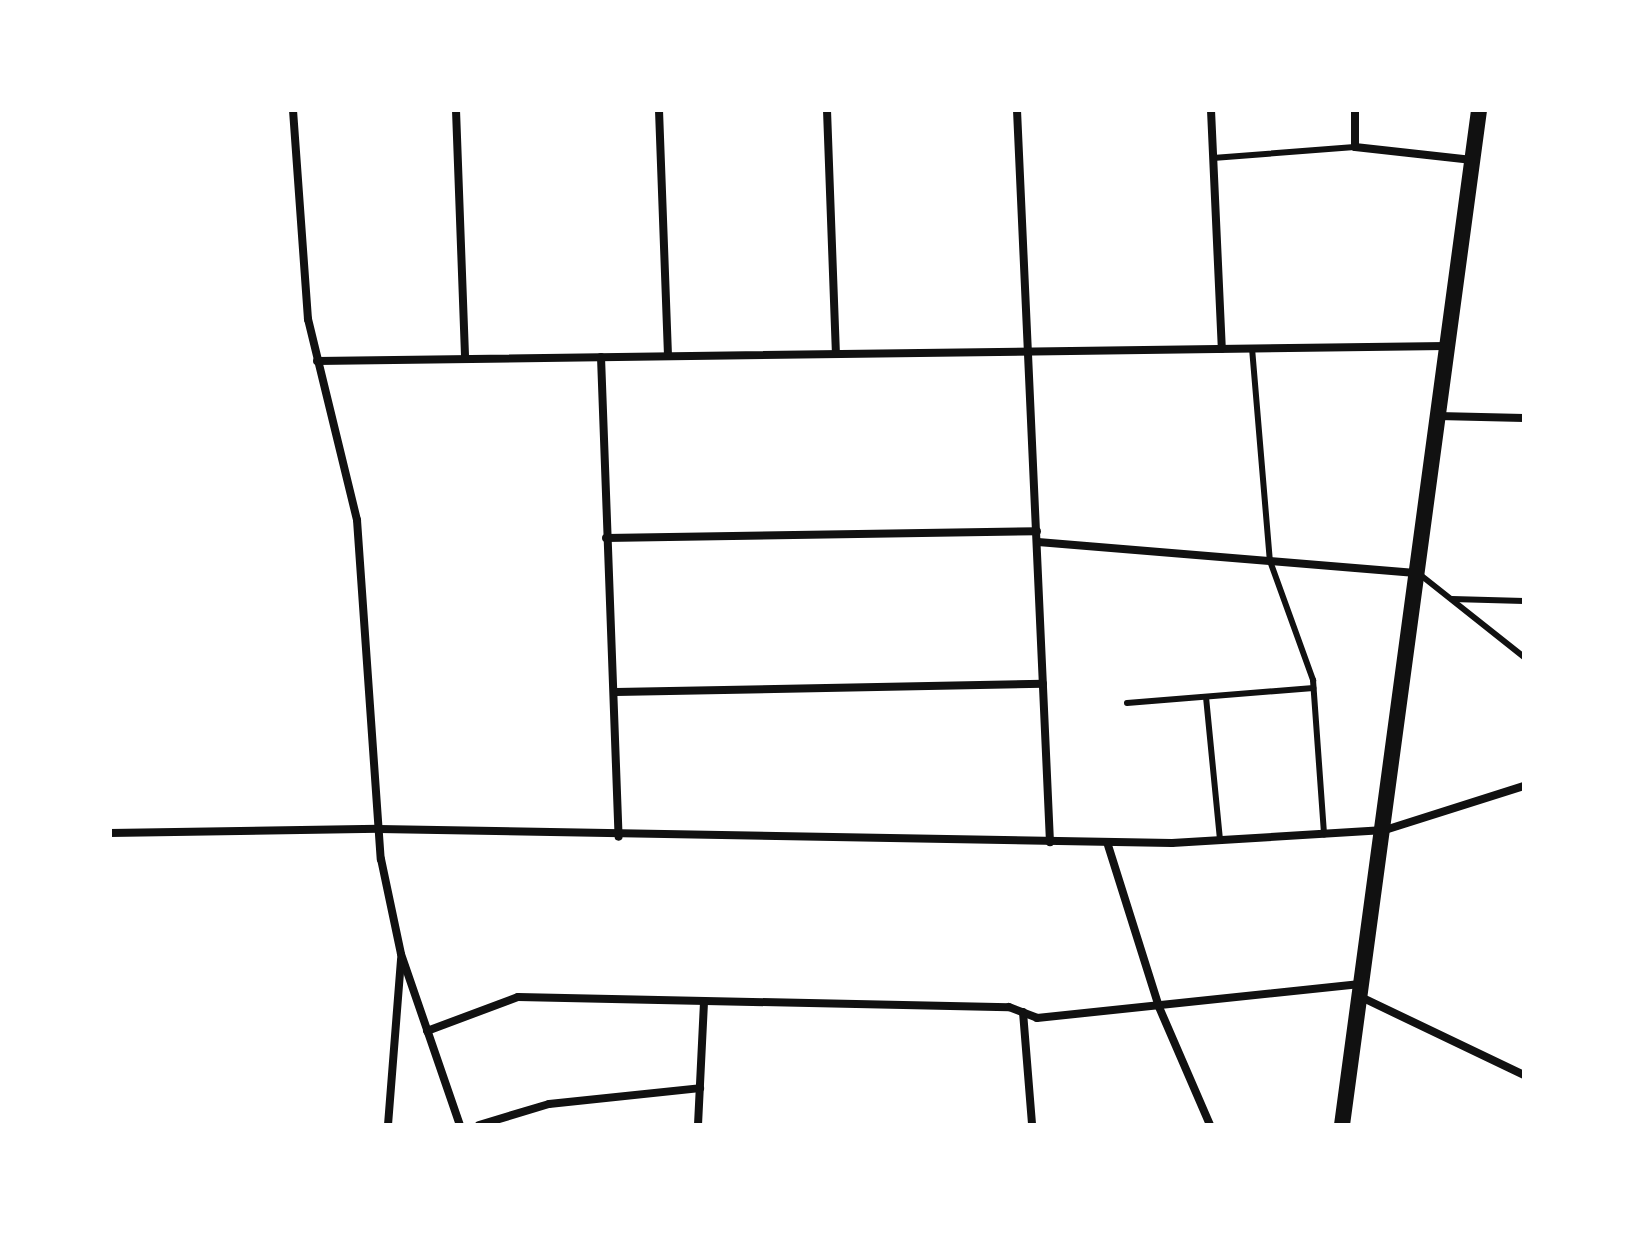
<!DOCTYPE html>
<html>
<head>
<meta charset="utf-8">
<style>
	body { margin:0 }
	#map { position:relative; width:1634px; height:1235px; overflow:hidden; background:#fff; font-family:"Golos Text",sans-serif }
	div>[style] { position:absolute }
	.service>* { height:6px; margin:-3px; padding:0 3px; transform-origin:3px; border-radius:3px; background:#111 }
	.minor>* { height:8px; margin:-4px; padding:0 4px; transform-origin:4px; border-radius:4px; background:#111 }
	.secondary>* { height:16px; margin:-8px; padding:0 8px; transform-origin:8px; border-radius:8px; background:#111 }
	span { translate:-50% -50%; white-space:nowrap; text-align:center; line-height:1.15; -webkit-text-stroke:8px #fff; paint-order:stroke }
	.frame { position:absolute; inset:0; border:112px solid #fff; pointer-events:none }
</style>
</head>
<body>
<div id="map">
	<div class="service">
		<i style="left:1213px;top:158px;width:142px;rotate:-4.4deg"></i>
		<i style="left:1252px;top:348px;width:214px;rotate:85.2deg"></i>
		<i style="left:1270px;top:561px;width:127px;rotate:70.1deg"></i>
		<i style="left:1313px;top:680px;width:155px;rotate:85.9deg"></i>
		<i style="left:1418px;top:573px;width:135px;rotate:38.4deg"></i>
		<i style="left:1452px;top:599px;width:72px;rotate:1.6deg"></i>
		<i style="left:1206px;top:697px;width:144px;rotate:84.4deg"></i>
		<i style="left:1127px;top:703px;width:187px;rotate:-4.6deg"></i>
	</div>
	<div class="minor">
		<i style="left:293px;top:110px;width:210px;rotate:85.9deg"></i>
		<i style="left:308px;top:319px;width:207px;rotate:76.3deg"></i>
		<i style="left:357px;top:520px;width:340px;rotate:86deg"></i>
		<i style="left:381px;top:859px;width:97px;rotate:78.1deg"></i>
		<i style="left:401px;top:954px;width:181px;rotate:71deg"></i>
		<i style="left:456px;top:110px;width:248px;rotate:87.9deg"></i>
		<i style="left:659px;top:110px;width:246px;rotate:87.9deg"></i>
		<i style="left:827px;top:110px;width:244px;rotate:87.9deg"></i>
		<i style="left:1017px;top:110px;width:733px;rotate:87.42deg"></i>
		<i style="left:1211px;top:110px;width:239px;rotate:87.4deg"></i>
		<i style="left:1355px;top:110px;width:37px;rotate:90deg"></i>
		<i style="left:1355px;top:147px;width:118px;rotate:6.3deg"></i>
		<i style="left:601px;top:357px;width:480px;rotate:87.9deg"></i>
		<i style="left:317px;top:361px;width:1129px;rotate:-0.76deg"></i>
		<i style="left:1438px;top:416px;width:86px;rotate:1.3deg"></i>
		<i style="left:606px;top:538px;width:431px;rotate:-0.9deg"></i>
		<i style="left:1038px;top:542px;width:379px;rotate:4.7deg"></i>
		<i style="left:616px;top:692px;width:427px;rotate:-1.1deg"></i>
		<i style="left:110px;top:833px;width:269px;rotate:-0.9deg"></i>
		<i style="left:379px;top:829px;width:793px;rotate:1.01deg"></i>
		<i style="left:1172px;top:843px;width:213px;rotate:-3.5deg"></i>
		<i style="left:1385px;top:830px;width:146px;rotate:-17.6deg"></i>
		<i style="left:1107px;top:842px;width:173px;rotate:72.5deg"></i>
		<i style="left:1159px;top:1007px;width:129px;rotate:66.6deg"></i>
		<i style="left:1361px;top:997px;width:181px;rotate:25.6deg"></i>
		<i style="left:1023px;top:1012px;width:113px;rotate:85.4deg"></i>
		<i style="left:427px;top:1031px;width:97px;rotate:-20.5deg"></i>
		<i style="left:518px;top:997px;width:491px;rotate:1.2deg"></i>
		<i style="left:1009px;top:1007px;width:30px;rotate:21deg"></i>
		<i style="left:1037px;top:1018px;width:325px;rotate:-6deg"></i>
		<i style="left:388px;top:1125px;width:167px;rotate:-85.5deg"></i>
		<i style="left:479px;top:1125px;width:73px;rotate:-16.7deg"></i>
		<i style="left:549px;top:1104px;width:152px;rotate:-6deg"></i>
		<i style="left:698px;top:1125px;width:123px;rotate:-87.2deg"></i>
	</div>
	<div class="secondary">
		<i style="left:1342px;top:1125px;width:1024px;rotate:-82.31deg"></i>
	</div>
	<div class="frame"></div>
</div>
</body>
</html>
